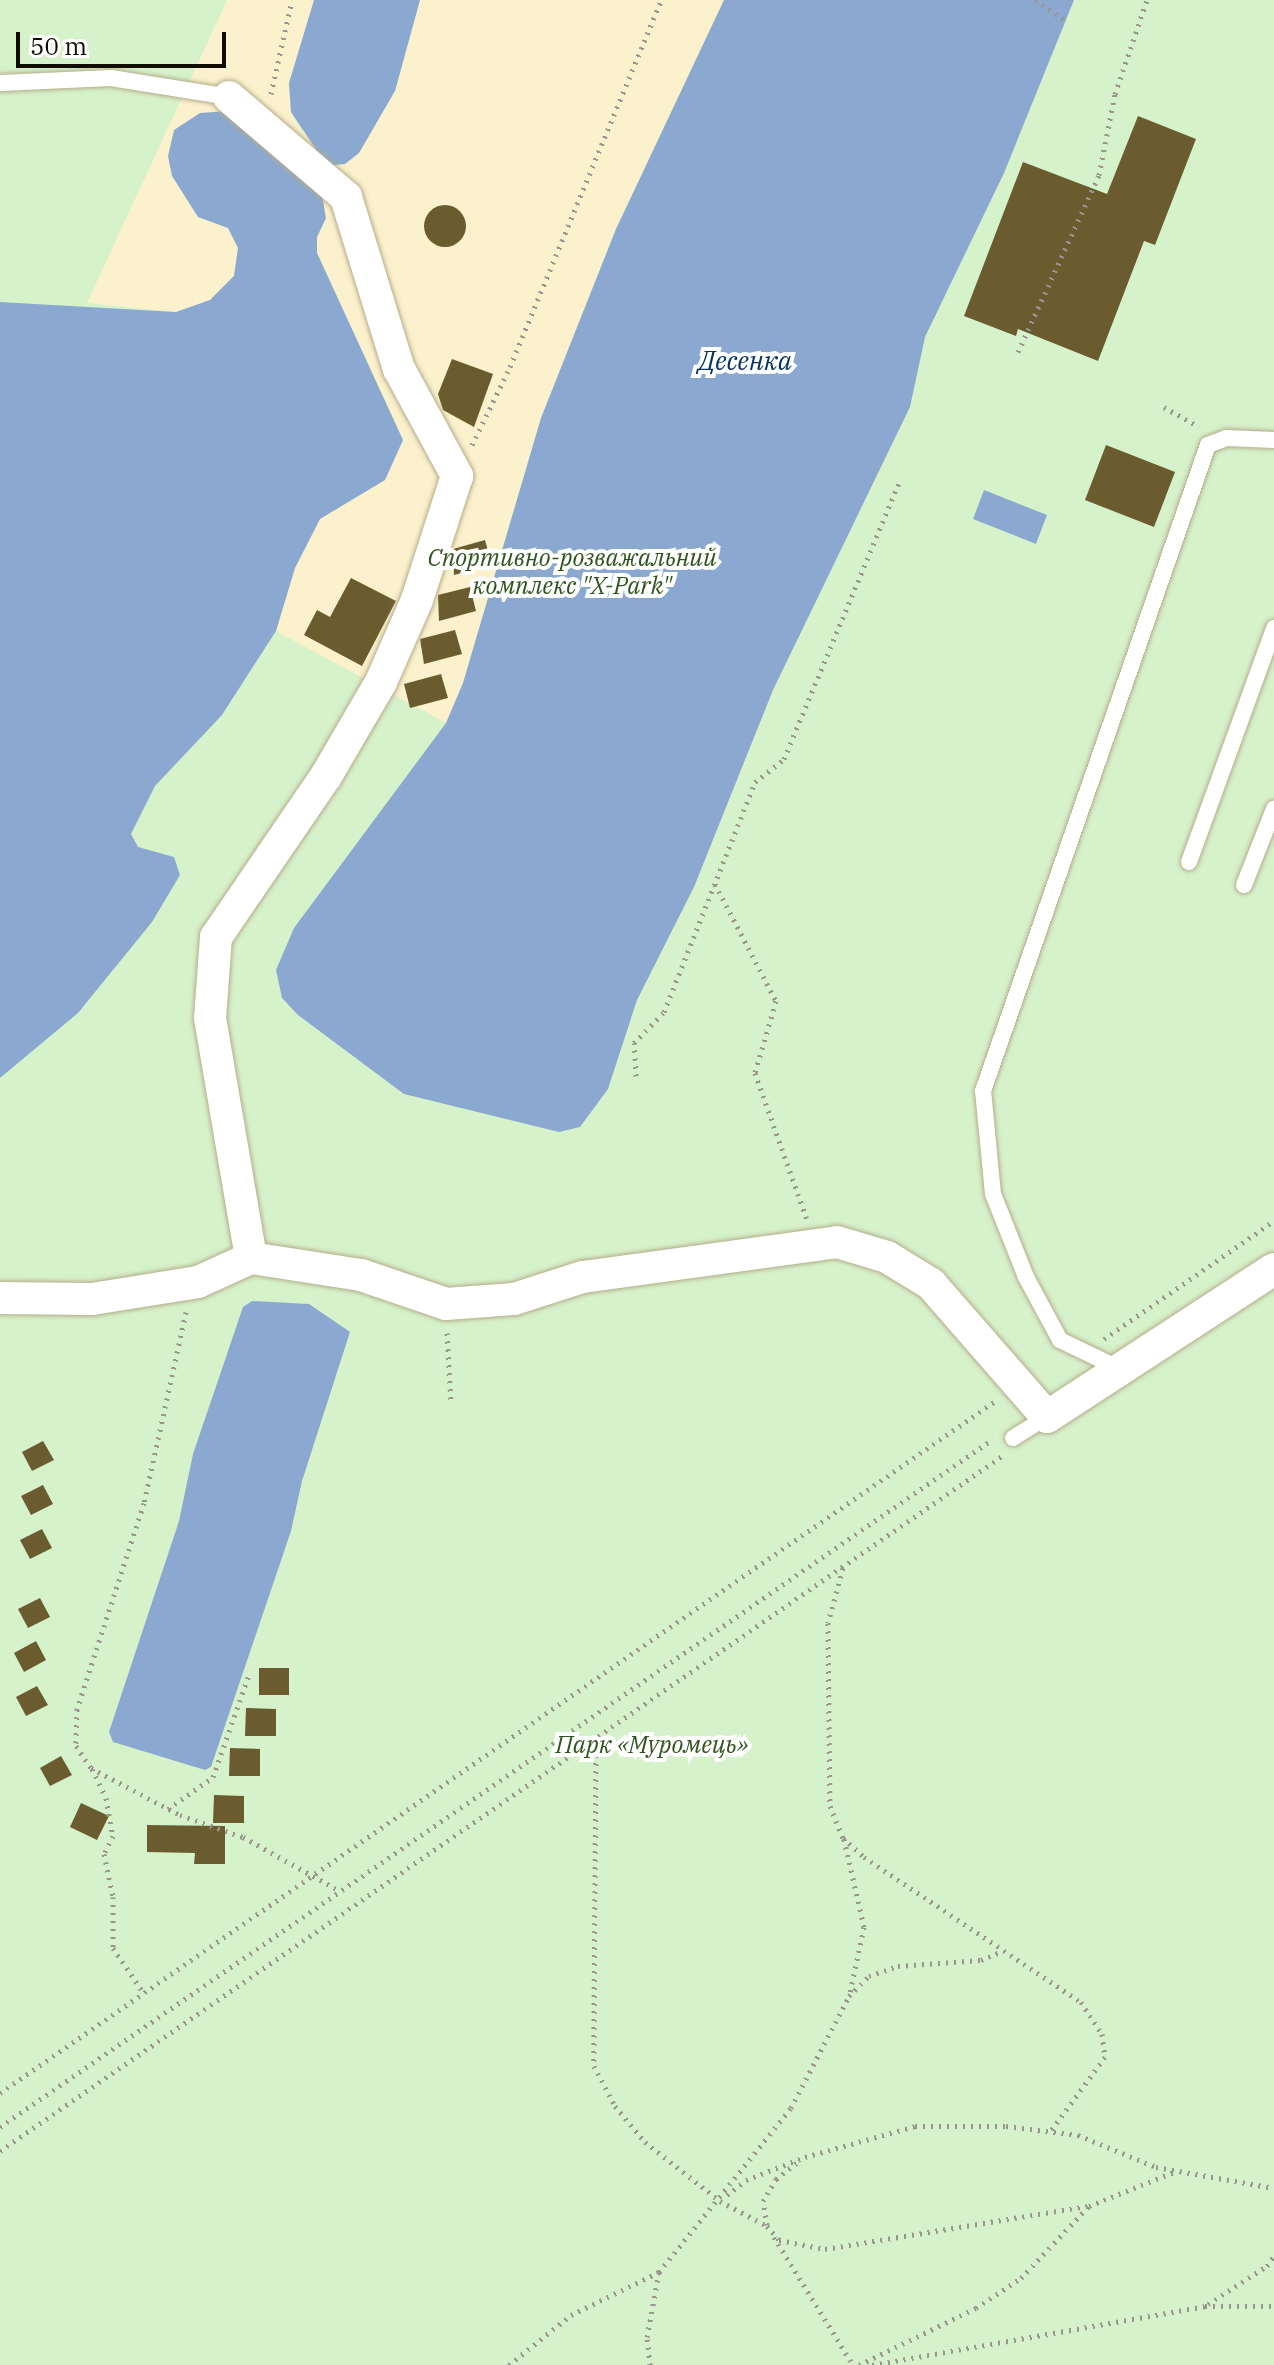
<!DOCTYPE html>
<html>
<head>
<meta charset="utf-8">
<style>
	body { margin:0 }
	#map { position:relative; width:1274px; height:2365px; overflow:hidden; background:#fdfbf4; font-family:"IBM Plex Serif",serif }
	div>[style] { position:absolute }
	.green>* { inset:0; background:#d6f2cb }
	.sand>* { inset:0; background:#fbf1cc }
	.water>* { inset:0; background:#8ba9d0 }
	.building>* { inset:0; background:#6a5c2f }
	.round { border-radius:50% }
	.path>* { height:5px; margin-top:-2.5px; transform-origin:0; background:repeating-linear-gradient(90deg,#98968d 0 2px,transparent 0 8px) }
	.roads { filter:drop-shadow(0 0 2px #b6ac8a) drop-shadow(0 0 2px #b6ac8a) }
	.lane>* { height:16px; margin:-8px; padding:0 8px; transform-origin:8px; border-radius:8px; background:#fff }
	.street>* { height:32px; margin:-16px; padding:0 16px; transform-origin:16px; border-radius:16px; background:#fff }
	span { translate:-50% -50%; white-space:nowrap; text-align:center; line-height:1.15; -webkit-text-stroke:8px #fff; paint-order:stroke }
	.park-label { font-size:24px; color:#30551c; font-style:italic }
	.water-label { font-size:26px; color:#073363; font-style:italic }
	.scale { position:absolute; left:16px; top:32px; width:210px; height:36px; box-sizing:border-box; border:4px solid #100c02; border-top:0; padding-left:10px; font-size:24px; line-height:28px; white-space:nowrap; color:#100c02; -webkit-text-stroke:6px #fff; paint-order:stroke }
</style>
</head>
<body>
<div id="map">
	<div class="green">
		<i style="clip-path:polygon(0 0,1274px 0,1274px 2365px,0 2365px)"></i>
	</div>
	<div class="sand">
		<i style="clip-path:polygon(227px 0,314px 0,289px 83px,291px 112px,302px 132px,395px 91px,420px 0,724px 0,616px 229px,541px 418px,463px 683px,446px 723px,276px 631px,295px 568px,320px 519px,385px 480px,403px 440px,317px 253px,317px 237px,326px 218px,168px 156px,172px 176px,198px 217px,228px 228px,238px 248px,234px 276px,210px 300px,176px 312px,87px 303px)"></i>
	</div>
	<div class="water">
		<i style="clip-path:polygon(314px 0,420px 0,395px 91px,359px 153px,345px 164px,327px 166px,291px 112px,289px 83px)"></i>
		<i style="clip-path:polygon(724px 0,1074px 0,1004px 173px,925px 337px,910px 407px,773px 690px,694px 887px,637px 1000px,608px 1089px,580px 1127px,559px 1132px,404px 1094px,298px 1015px,282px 998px,276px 970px,294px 928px,446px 723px,463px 683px,541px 418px,616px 229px)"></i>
		<i style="clip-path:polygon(228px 111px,321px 189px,326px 218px,317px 237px,317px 253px,403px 440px,385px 480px,320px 519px,295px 568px,276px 631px,222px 715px,155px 786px,131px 834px,138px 847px,174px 857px,180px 875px,152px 922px,78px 1013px,0 1078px,0 302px,176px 312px,210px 300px,234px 276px,238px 248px,228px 228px,198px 217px,172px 176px,168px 156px,174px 130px,200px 113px)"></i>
		<i style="clip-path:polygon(984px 490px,1047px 515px,1036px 544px,973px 519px)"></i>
		<i style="clip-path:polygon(252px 1301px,309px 1304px,350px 1332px,302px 1481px,291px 1531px,211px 1767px,205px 1770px,113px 1742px,109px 1732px,179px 1521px,193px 1454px,243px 1307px)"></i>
	</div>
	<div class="building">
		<i style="clip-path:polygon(1138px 116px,1196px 139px,1155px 245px,1144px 241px,1098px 361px,1018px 329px,1016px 336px,964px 316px,1023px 162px,1107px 194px)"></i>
		<i class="round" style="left:424px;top:205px;width:42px;height:42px"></i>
		<i style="clip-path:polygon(452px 359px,493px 374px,474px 427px,443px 410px,438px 394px)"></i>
		<i style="clip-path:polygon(1106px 445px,1175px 472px,1154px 527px,1085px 500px)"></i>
		<i style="clip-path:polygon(485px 540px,492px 565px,454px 575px,453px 549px)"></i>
		<i style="clip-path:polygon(351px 578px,396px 601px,362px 666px,304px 635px,317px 610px,330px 617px)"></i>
		<i style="clip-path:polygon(470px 587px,476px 611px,439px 621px,438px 595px)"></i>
		<i style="clip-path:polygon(455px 630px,462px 654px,424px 664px,420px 639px)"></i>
		<i style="clip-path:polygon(441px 674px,448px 698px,410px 708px,404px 684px)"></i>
		<i style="clip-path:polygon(43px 1441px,54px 1460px,32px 1471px,22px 1452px)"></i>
		<i style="clip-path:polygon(43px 1485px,53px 1504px,31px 1515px,21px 1496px)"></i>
		<i style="clip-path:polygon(42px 1529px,52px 1548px,30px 1559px,20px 1540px)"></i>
		<i style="clip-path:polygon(40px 1598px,50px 1617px,28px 1628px,18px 1609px)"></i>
		<i style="clip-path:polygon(36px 1641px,46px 1660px,24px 1672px,14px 1653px)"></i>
		<i style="clip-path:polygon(259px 1668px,289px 1668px,289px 1695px,259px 1695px)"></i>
		<i style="clip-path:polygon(37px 1686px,48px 1705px,26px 1716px,16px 1697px)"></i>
		<i style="clip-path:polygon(246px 1708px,276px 1709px,276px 1736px,245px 1736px)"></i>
		<i style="clip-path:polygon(230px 1748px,260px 1749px,260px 1776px,229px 1776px)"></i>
		<i style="clip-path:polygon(61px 1756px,72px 1775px,50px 1786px,40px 1768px)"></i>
		<i style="clip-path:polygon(214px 1795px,244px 1796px,244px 1823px,213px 1823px)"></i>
		<i style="clip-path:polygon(81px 1803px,109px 1816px,97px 1840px,70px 1827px)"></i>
		<i style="clip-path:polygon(147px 1825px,225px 1826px,225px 1864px,194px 1864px,195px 1853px,147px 1852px)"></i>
	</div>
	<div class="path">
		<i style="left:1035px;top:0;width:36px;rotate:34deg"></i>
		<i style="left:271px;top:94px;width:96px;rotate:-77.4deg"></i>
		<i style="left:1018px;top:352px;width:195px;rotate:-65.4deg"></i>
		<i style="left:1099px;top:175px;width:83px;rotate:-78.8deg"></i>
		<i style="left:1115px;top:94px;width:99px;rotate:-71.2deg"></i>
		<i style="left:1164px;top:407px;width:40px;rotate:29.7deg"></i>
		<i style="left:472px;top:445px;width:87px;rotate:-64deg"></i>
		<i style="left:510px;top:367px;width:397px;rotate:-67.6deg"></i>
		<i style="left:715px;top:884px;width:132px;rotate:62.5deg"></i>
		<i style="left:776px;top:1001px;width:75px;rotate:106.3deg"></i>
		<i style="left:755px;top:1073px;width:156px;rotate:70.5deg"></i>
		<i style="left:636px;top:1076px;width:33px;rotate:-93deg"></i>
		<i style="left:634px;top:1043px;width:43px;rotate:-45.9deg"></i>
		<i style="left:664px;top:1012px;width:247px;rotate:-68.4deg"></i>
		<i style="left:755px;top:782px;width:37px;rotate:-38deg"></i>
		<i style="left:784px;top:759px;width:301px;rotate:-67.4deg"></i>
		<i style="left:186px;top:1312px;width:196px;rotate:102.4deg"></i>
		<i style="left:144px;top:1503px;width:217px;rotate:108deg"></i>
		<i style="left:77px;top:1709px;width:37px;rotate:92deg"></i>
		<i style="left:76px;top:1746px;width:27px;rotate:56deg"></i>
		<i style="left:91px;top:1768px;width:101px;rotate:27.8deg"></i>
		<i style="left:180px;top:1815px;width:67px;rotate:19.2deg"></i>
		<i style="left:243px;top:1837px;width:111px;rotate:29.1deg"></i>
		<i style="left:447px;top:1333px;width:70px;rotate:86.7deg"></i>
		<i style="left:1104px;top:1339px;width:207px;rotate:-34.8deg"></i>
		<i style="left:843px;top:1568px;width:57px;rotate:105.3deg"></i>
		<i style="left:828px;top:1623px;width:183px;rotate:89.4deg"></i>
		<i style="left:830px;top:1806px;width:35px;rotate:68deg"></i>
		<i style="left:843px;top:1838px;width:28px;rotate:42deg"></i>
		<i style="left:864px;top:1857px;width:261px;rotate:33.8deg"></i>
		<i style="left:1081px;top:2002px;width:38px;rotate:57deg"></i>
		<i style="left:1102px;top:2034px;width:23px;rotate:83deg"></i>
		<i style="left:1105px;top:2057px;width:93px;rotate:126.3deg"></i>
		<i style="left:596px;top:1739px;width:327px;rotate:90.4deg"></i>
		<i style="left:594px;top:2066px;width:45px;rotate:62.3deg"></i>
		<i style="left:615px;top:2106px;width:47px;rotate:50.2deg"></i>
		<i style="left:645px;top:2142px;width:95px;rotate:38.2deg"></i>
		<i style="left:720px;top:2201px;width:53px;rotate:28deg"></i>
		<i style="left:767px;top:2226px;width:18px;rotate:49deg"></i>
		<i style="left:779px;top:2240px;width:47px;rotate:11.1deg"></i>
		<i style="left:825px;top:2249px;width:267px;rotate:-9.3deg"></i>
		<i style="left:92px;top:1769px;width:32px;rotate:64deg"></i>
		<i style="left:106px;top:1798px;width:39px;rotate:80deg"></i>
		<i style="left:113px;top:1836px;width:20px;rotate:117deg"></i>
		<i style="left:104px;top:1854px;width:44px;rotate:78.2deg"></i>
		<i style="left:113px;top:1897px;width:51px;rotate:90deg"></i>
		<i style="left:113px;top:1948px;width:53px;rotate:55.7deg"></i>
		<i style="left:168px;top:1809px;width:55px;rotate:-35.4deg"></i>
		<i style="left:213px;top:1777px;width:108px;rotate:-70.6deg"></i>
		<i style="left:844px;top:1839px;width:90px;rotate:77.2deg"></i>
		<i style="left:864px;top:1927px;width:67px;rotate:102deg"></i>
		<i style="left:0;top:2093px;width:1211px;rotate:-34.81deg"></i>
		<i style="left:0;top:2127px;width:1208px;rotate:-34.72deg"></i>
		<i style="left:0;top:2151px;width:1223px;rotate:-34.74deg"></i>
		<i style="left:727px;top:2195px;width:24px;rotate:-38deg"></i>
		<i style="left:746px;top:2180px;width:63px;rotate:-21.3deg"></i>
		<i style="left:805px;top:2157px;width:114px;rotate:-15.7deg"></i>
		<i style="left:915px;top:2126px;width:91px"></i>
		<i style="left:1006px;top:2126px;width:73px;rotate:7.1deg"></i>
		<i style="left:1078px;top:2135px;width:84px;rotate:22.3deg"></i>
		<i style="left:1156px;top:2167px;width:120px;rotate:10.1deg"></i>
		<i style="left:767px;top:2225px;width:24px;rotate:-99deg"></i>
		<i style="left:763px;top:2201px;width:26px;rotate:-59deg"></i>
		<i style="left:776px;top:2179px;width:28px;rotate:-38deg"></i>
		<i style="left:774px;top:2237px;width:150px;rotate:58.3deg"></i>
		<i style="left:1208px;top:2304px;width:70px;rotate:-32.8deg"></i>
		<i style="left:1267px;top:2266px;width:12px;rotate:-55deg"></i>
		<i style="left:509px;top:2365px;width:80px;rotate:-38.9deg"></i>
		<i style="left:571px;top:2315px;width:98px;rotate:-26deg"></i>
		<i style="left:659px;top:2272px;width:211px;rotate:-51.2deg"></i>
		<i style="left:791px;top:2108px;width:126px;rotate:-62.6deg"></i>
		<i style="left:849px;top:1996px;width:28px;rotate:-45deg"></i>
		<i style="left:869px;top:1976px;width:31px;rotate:-19deg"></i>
		<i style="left:898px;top:1966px;width:83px;rotate:-4.1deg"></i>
		<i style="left:981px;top:1960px;width:23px;rotate:-23deg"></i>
		<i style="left:650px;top:2365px;width:28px;rotate:-96deg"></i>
		<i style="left:647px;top:2337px;width:66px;rotate:-79.5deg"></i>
		<i style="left:859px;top:2365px;width:130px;rotate:-26deg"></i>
		<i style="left:976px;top:2308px;width:54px;rotate:-33.7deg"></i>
		<i style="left:1021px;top:2278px;width:99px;rotate:-46.6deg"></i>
		<i style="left:1089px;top:2206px;width:92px;rotate:-21.8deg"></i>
		<i style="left:872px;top:2365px;width:338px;rotate:-10deg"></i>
		<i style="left:1205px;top:2306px;width:69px"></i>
	</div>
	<div class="roads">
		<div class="lane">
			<i style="left:0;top:83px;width:111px;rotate:-2.6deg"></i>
			<i style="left:111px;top:78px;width:120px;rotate:9.1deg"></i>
			<i style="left:1189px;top:862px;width:249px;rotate:-70deg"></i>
			<i style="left:1244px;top:885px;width:82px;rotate:-68.5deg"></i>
			<i style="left:1120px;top:1369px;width:67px;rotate:-154.2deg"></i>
			<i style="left:1060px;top:1340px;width:72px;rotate:-118.4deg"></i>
			<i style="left:1026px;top:1277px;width:89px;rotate:-111.7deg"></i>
			<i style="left:993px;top:1194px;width:103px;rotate:-95.5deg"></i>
			<i style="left:983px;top:1091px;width:684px;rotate:-70.8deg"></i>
			<i style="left:1208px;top:445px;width:19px;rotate:-21deg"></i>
			<i style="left:1226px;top:438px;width:48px;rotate:2.4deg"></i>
			<i style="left:1013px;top:1438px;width:40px;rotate:-32deg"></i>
		</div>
		<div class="street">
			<i style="left:229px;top:97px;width:154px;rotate:40.5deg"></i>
			<i style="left:346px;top:197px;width:180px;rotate:72.9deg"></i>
			<i style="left:399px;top:369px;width:122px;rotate:61.5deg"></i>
			<i style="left:457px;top:476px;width:130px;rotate:107.9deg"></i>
			<i style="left:417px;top:600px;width:90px;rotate:113.7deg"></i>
			<i style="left:381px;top:682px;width:109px;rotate:120.3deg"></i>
			<i style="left:326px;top:776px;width:195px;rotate:124.3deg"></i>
			<i style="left:216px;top:937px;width:81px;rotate:94.2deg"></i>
			<i style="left:210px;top:1018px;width:243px;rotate:80.3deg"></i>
			<i style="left:0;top:1298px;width:92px;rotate:0.6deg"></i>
			<i style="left:92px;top:1299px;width:107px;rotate:-9.1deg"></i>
			<i style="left:198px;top:1282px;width:58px;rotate:-24.4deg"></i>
			<i style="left:251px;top:1258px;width:111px;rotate:8.8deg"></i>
			<i style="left:361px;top:1275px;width:90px;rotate:18.8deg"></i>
			<i style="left:446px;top:1304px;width:68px;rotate:-4.2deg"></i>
			<i style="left:514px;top:1299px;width:72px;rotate:-17.7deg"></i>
			<i style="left:583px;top:1277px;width:256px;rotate:-7.8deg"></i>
			<i style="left:837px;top:1242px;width:52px;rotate:16.7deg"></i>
			<i style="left:887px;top:1257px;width:52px;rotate:31.5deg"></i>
			<i style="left:931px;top:1284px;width:176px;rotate:48.9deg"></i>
			<i style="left:1047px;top:1417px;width:271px;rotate:-33.1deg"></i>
		</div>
	</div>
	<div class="park-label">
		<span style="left:572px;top:572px">Спортивно-розважальний<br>комплекс "Х-Park"</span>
		<span style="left:652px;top:1745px">Парк «Муромець»</span>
	</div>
	<div class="water-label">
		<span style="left:745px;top:361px">Десенка</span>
	</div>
	<div class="scale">50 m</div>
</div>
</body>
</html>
